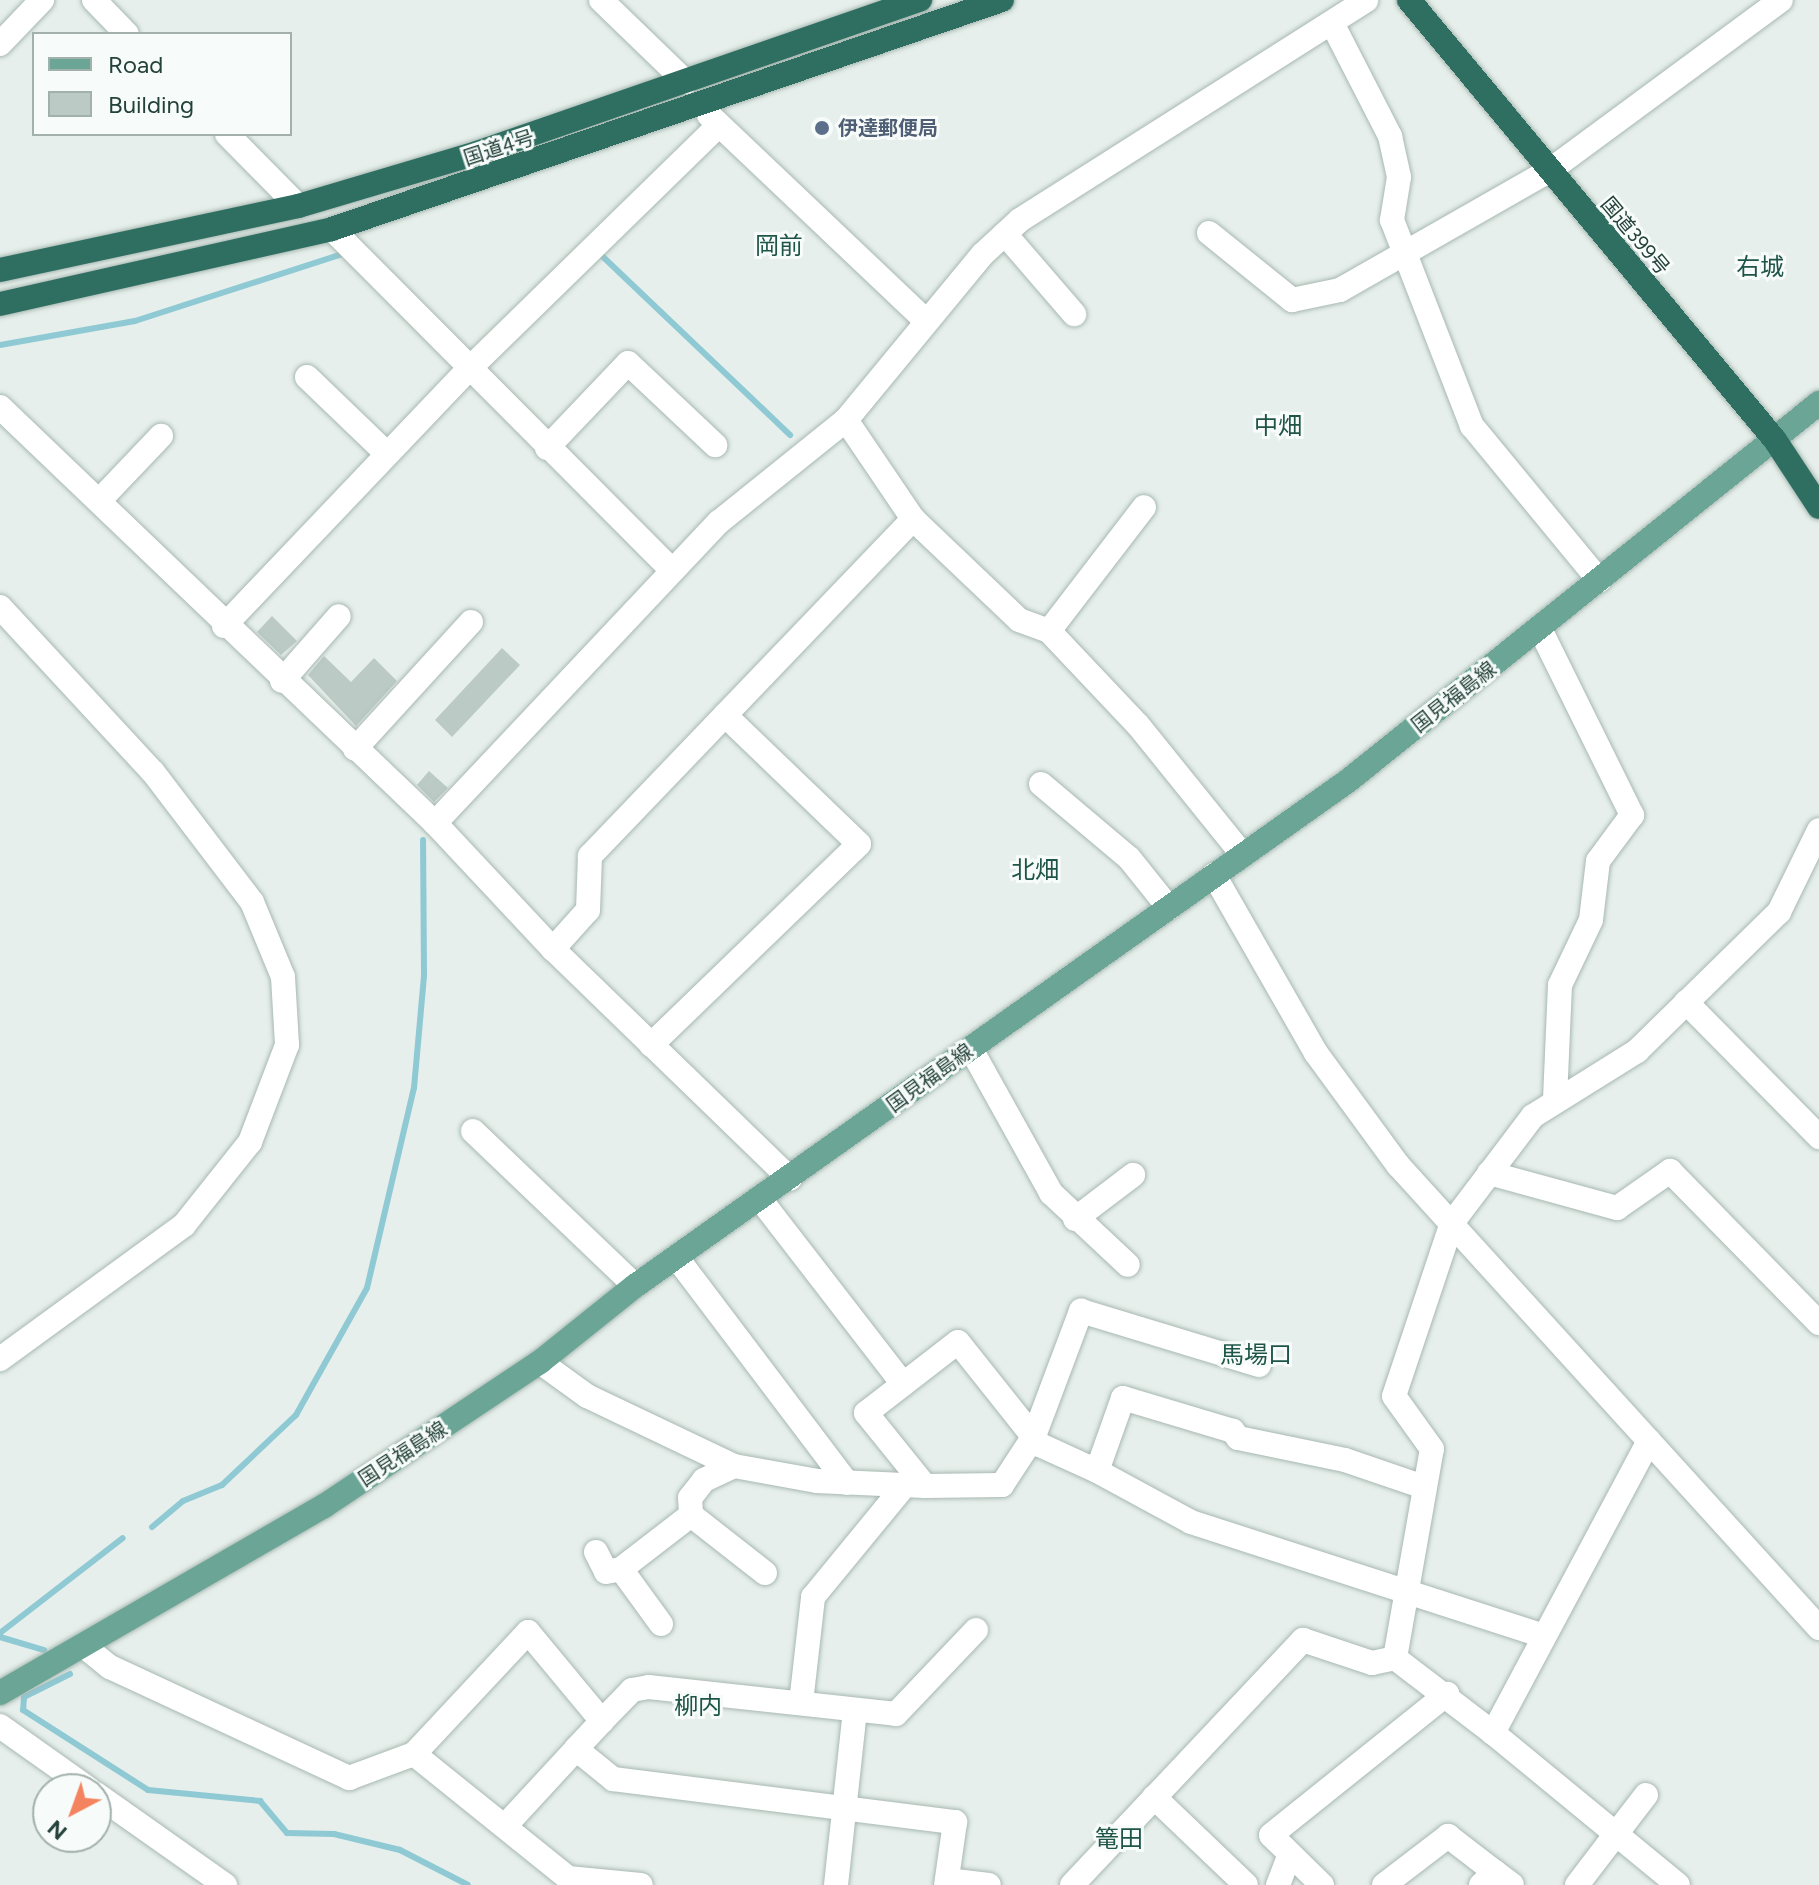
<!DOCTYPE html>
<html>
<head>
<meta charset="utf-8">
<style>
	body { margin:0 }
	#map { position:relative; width:1819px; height:1885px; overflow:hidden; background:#e6efeb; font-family:Figtree,"Noto Sans JP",sans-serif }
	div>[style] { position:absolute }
	.stream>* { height:6px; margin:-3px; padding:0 3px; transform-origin:3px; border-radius:3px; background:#8ec9d4 }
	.building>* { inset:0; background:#bbcac4 }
	.roads { filter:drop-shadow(0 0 2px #a8b8b2) drop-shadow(0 0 2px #a8b8b2) }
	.minor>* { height:24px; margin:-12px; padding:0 12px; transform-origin:12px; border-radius:12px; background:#fff }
	.major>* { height:24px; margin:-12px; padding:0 12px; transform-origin:12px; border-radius:12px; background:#6aa596 }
	.highway>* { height:24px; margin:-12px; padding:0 12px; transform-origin:12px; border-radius:12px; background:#2f6f62 }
	.dots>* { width:22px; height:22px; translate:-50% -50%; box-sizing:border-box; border:4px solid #f7fbf9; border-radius:50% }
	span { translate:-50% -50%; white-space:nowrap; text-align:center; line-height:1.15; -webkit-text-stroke:6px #f7fbf9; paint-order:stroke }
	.service-label { font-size:20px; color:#4e5e75; font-weight:700 }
	.left { translate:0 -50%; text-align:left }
	.street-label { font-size:20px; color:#24423a }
	.quarter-label { font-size:24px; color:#1f5548 }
	.legend { position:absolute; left:32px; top:32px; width:260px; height:104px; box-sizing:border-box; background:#f7fbf9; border:2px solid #a3b1ad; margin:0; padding:10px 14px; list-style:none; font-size:24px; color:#24423a }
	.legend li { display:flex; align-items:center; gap:16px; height:40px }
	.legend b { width:40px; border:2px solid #a3b1ad }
	.north { position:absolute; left:32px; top:1773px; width:80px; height:80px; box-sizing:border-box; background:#f7fbf9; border:2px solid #a3b1ad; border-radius:50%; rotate:221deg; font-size:22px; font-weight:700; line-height:32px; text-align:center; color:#24423a }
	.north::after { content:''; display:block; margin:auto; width:28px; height:36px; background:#f4845f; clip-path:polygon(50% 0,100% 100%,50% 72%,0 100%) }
</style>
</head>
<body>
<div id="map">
	<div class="stream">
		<i style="left:599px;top:253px;width:264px;rotate:43.6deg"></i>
		<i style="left:0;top:345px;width:137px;rotate:-10.1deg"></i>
		<i style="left:135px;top:321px;width:219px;rotate:-17.9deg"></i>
		<i style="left:152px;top:1527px;width:40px;rotate:-40deg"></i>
		<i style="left:183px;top:1501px;width:42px;rotate:-22.3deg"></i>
		<i style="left:222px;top:1485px;width:102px;rotate:-43.4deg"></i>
		<i style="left:296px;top:1415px;width:145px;rotate:-60.8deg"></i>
		<i style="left:367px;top:1288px;width:205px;rotate:-76.8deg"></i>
		<i style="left:414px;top:1088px;width:113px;rotate:-84.9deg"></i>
		<i style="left:424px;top:975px;width:135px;rotate:-90.4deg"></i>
		<i style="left:0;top:1633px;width:155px;rotate:-37.7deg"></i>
		<i style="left:0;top:1637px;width:46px;rotate:16.5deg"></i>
		<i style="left:70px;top:1674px;width:51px;rotate:153.4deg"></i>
		<i style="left:24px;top:1697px;width:13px;rotate:94deg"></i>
		<i style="left:23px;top:1710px;width:148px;rotate:32.6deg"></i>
		<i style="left:148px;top:1790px;width:113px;rotate:5.6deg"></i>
		<i style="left:260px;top:1801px;width:42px;rotate:49.8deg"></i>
		<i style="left:287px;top:1833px;width:47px;rotate:1.2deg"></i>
		<i style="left:334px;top:1834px;width:68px;rotate:13.6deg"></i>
		<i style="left:400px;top:1850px;width:76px;rotate:27.2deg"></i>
	</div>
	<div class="building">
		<i style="clip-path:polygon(272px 616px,297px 641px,281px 655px,257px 632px)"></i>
		<i style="clip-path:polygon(502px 648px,520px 665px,452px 737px,435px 720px)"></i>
		<i style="clip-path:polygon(324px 656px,351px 682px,374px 658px,397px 681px,356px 726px,308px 675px)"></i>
		<i style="clip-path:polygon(429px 771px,448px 788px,434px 802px,417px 785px)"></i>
	</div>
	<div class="roads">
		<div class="minor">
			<i style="left:94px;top:0;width:47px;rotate:45.9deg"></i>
			<i style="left:601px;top:0;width:118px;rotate:44deg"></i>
			<i style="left:1334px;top:27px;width:123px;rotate:62.8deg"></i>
			<i style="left:1390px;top:136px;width:42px;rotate:77.6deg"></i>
			<i style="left:1399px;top:177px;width:44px;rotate:99.2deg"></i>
			<i style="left:1392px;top:220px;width:221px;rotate:68.8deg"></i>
			<i style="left:1472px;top:426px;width:200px;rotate:50.5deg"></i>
			<i style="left:0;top:44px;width:61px;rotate:-46.3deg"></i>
			<i style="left:709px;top:115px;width:298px;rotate:43.5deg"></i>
			<i style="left:227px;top:134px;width:101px;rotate:45.4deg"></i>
			<i style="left:332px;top:229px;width:482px;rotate:45.1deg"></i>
			<i style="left:1209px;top:233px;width:107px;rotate:38.9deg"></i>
			<i style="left:1292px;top:300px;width:49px;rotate:-11.8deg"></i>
			<i style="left:1340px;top:290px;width:241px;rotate:-29.7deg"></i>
			<i style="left:1549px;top:171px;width:288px;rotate:-36.4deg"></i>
			<i style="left:1005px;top:234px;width:106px;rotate:49.2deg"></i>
			<i style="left:307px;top:377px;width:111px;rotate:43.9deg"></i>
			<i style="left:0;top:407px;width:602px;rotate:43.72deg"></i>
			<i style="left:435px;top:823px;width:173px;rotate:46.9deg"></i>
			<i style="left:553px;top:949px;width:330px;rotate:44.1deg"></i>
			<i style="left:846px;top:420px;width:120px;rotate:55.9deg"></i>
			<i style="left:913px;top:519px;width:146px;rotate:43.6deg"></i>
			<i style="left:1019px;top:620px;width:32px;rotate:20deg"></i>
			<i style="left:1049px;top:631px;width:129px;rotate:46.6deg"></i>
			<i style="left:1138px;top:725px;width:166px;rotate:51.1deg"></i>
			<i style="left:547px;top:448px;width:117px;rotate:-46.4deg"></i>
			<i style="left:628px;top:363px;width:120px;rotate:43.3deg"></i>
			<i style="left:99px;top:501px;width:90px;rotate:-46.4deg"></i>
			<i style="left:0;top:607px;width:225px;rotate:47.2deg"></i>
			<i style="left:153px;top:772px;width:163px;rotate:52.7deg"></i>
			<i style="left:252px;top:902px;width:81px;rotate:67.5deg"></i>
			<i style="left:283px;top:977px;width:68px;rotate:86.6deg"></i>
			<i style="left:287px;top:1045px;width:104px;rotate:110.9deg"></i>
			<i style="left:250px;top:1142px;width:106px;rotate:128.5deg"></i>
			<i style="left:184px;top:1225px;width:228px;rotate:143.9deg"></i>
			<i style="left:224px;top:626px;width:352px;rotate:-46.4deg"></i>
			<i style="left:467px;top:371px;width:352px;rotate:-44.3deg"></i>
			<i style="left:1540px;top:629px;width:208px;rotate:63.7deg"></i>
			<i style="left:1632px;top:815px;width:57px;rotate:126.5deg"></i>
			<i style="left:1598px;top:861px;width:59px;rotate:96.8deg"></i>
			<i style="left:1591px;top:920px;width:72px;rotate:115.5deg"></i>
			<i style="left:1560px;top:985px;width:114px;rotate:92.5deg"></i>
			<i style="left:1049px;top:631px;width:156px;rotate:-52.5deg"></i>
			<i style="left:282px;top:681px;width:86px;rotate:-48.8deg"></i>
			<i style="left:355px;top:749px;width:172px;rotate:-47.6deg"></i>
			<i style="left:1041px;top:784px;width:115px;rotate:40.1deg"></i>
			<i style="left:1129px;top:858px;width:64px;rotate:51.3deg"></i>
			<i style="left:435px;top:823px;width:414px;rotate:-46.7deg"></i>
			<i style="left:719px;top:522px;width:163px;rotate:-38.8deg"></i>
			<i style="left:846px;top:420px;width:215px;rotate:-50.5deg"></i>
			<i style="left:983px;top:254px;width:50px;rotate:-42.6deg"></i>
			<i style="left:1020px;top:220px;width:410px;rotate:-32.4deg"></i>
			<i style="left:1214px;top:875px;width:205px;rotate:60.2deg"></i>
			<i style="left:1316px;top:1053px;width:139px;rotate:53.8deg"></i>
			<i style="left:1398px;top:1165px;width:626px;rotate:47.72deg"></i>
			<i style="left:553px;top:949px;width:52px;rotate:-48.1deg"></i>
			<i style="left:588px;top:910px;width:54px;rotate:-87.9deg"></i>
			<i style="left:590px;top:856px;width:467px;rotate:-46.2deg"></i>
			<i style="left:1686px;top:1002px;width:190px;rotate:45.4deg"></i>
			<i style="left:651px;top:1045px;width:289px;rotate:-44deg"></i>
			<i style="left:859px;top:844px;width:186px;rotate:-136.1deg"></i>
			<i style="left:971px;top:1049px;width:165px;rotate:60.9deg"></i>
			<i style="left:1051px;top:1193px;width:105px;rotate:43.1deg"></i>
			<i style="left:473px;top:1131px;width:224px;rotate:43.7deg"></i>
			<i style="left:1489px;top:1173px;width:133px;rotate:15.3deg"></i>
			<i style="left:1617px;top:1208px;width:65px;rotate:-34.9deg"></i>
			<i style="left:1670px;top:1171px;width:213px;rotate:45.6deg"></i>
			<i style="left:760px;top:1199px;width:234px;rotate:52.3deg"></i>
			<i style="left:1075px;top:1219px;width:73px;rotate:-37.2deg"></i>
			<i style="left:677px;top:1258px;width:282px;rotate:52.9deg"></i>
			<i style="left:540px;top:1362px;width:58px;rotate:35.9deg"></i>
			<i style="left:587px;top:1396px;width:163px;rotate:25.5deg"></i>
			<i style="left:734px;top:1466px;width:84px;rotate:10.2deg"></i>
			<i style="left:817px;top:1481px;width:108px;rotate:2.7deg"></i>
			<i style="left:925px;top:1486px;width:77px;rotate:-0.7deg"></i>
			<i style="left:1002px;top:1485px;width:59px;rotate:-56.9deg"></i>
			<i style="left:1034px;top:1436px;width:134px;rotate:-69.4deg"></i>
			<i style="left:1081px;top:1311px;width:186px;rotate:16.9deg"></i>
			<i style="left:925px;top:1486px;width:94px;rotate:-128.9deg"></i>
			<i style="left:866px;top:1413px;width:116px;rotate:-37.7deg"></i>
			<i style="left:958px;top:1342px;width:132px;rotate:51.5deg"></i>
			<i style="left:1040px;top:1445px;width:63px;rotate:24.5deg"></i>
			<i style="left:1421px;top:1486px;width:80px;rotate:-161.1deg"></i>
			<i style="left:1345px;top:1460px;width:109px;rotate:-168.4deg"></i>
			<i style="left:1238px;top:1438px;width:9px;rotate:-126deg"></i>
			<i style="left:1233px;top:1431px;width:115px;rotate:-163.3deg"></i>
			<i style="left:1123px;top:1398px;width:77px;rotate:109.6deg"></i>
			<i style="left:1097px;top:1471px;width:107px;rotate:28.5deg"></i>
			<i style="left:1191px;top:1522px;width:371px;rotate:17.9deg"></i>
			<i style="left:691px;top:1515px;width:94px;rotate:38.1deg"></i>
			<i style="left:596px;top:1552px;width:22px;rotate:63deg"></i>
			<i style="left:606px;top:1572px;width:15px;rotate:-11deg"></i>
			<i style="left:661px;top:1624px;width:68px;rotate:-126deg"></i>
			<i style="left:621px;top:1569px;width:88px;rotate:-37.6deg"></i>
			<i style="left:691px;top:1515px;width:17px;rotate:-93deg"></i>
			<i style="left:690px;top:1498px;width:23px;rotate:-52deg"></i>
			<i style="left:704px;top:1480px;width:33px;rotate:-25deg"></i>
			<i style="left:85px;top:1647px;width:32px;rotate:39deg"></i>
			<i style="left:110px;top:1667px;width:264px;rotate:24.9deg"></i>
			<i style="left:349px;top:1778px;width:69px;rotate:-20.3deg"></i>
			<i style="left:414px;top:1754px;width:167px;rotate:-46.9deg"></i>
			<i style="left:528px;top:1632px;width:116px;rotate:50.3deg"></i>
			<i style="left:602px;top:1721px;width:38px;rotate:133deg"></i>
			<i style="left:576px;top:1749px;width:48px;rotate:39deg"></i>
			<i style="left:613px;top:1779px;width:345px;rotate:7.2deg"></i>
			<i style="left:955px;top:1822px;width:64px;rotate:98.1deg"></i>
			<i style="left:1395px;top:1658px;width:123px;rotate:37.4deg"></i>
			<i style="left:801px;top:1703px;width:107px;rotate:-83.5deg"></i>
			<i style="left:813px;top:1597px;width:145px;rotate:-50.6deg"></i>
			<i style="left:602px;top:1721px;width:43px;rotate:-45.9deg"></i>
			<i style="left:632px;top:1690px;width:17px;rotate:-10deg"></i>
			<i style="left:649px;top:1687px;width:248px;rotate:6.2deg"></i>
			<i style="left:896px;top:1714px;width:116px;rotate:-46.4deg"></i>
			<i style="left:0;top:1726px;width:109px;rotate:35.3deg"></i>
			<i style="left:414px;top:1754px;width:198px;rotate:38.8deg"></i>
			<i style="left:568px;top:1878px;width:73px;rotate:5.5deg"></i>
			<i style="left:96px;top:1794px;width:158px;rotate:35.2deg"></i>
			<i style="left:1646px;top:1795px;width:49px;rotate:127.6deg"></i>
			<i style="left:1616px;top:1834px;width:80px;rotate:39.4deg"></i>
			<i style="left:1154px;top:1797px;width:127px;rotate:43.7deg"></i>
			<i style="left:505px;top:1826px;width:105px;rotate:-47.3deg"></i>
			<i style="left:947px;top:1880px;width:42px;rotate:6.8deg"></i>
			<i style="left:836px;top:1885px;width:176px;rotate:-83.8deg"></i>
			<i style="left:1072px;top:1885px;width:337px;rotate:-46.7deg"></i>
			<i style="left:1303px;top:1640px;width:73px;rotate:18.4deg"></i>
			<i style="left:1372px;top:1663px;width:24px;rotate:-12deg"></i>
			<i style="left:1395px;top:1658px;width:212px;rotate:-80deg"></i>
			<i style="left:1432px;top:1449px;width:65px;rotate:-125.6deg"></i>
			<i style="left:1394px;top:1396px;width:182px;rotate:-71.5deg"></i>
			<i style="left:1452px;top:1223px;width:134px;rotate:-52.9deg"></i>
			<i style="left:1533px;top:1116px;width:123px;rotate:-32deg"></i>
			<i style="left:1637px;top:1051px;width:199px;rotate:-44.4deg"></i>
			<i style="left:1779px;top:912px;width:91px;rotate:-64deg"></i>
			<i style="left:1278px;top:1885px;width:33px;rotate:-69deg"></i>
			<i style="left:1322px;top:1885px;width:71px;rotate:-135.6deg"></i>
			<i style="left:1271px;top:1835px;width:226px;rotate:-38.7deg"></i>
			<i style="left:1384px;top:1885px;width:81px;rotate:-37.4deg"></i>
			<i style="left:1448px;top:1836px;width:59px;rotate:37.5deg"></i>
			<i style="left:1481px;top:1885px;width:19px;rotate:-43deg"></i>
			<i style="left:1495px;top:1872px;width:21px;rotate:37deg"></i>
			<i style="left:1577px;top:1885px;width:64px;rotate:-52.6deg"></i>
			<i style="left:1616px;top:1834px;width:159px;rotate:-140.6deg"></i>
			<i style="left:1493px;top:1733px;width:331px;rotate:-61.9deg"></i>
		</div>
		<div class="major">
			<i style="left:0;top:1693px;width:374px;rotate:-30deg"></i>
			<i style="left:324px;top:1506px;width:260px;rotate:-33.7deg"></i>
			<i style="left:540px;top:1362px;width:122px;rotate:-38.7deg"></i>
			<i style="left:635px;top:1286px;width:875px;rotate:-35.32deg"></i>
			<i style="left:1349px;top:780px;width:603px;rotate:-38.73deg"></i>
		</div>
		<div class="highway">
			<i style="left:1409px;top:0;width:572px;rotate:50.25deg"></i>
			<i style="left:1775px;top:440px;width:80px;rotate:56.7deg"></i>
			<i style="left:0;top:270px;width:305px;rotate:-12.1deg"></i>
			<i style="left:298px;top:206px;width:187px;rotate:-16.5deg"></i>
			<i style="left:477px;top:153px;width:469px;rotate:-19.1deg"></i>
			<i style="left:0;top:304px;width:340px;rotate:-12.7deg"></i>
			<i style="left:332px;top:229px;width:708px;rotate:-18.87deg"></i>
		</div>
	</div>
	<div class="dots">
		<i style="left:822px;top:128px;background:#5c6f8a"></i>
	</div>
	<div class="service-label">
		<span class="left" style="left:838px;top:128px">伊達郵便局</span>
	</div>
	<div class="street-label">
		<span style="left:499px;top:148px;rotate:-18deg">国道4号</span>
		<span style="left:1635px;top:236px;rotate:50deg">国道399号</span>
		<span style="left:1454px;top:697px;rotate:-38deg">国見福島線</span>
		<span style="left:930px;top:1078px;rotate:-36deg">国見福島線</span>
		<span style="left:403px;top:1454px;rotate:-33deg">国見福島線</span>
	</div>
	<div class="quarter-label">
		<span style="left:779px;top:246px">岡前</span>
		<span style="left:1760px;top:267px">右城</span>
		<span style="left:1278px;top:426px">中畑</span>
		<span style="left:1035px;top:870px">北畑</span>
		<span style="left:1256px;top:1355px">馬場口</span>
		<span style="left:698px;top:1706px">柳内</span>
		<span style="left:1119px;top:1839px">篭田</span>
	</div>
	<ul class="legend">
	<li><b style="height:10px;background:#6aa596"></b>Road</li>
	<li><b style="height:22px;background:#bbcac4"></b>Building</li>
	</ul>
	<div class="north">N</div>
</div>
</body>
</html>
